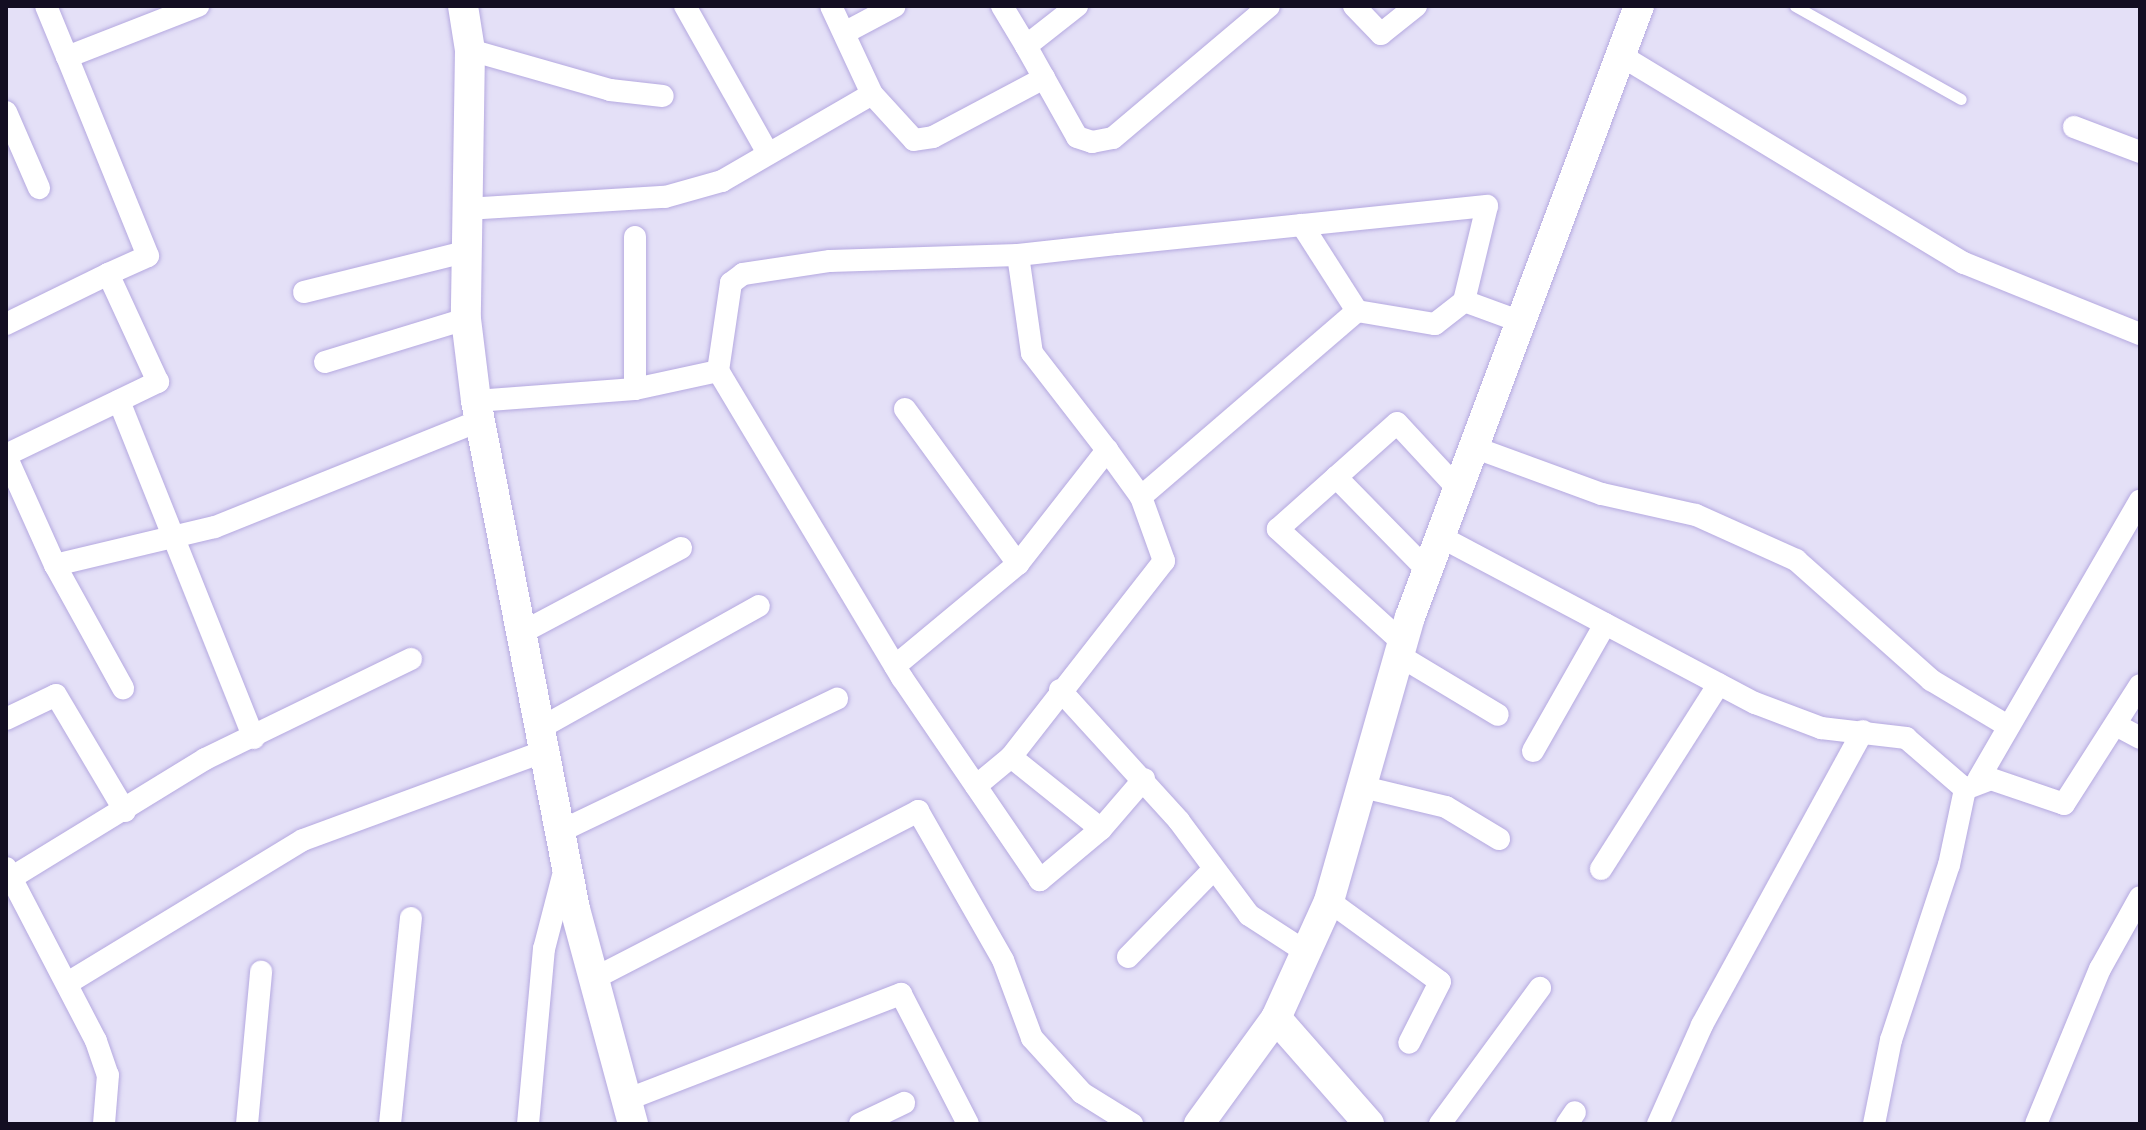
<!DOCTYPE html>
<html>
<head>
<meta charset="utf-8">
<style>
	body { margin:0 }
	#map { position:relative; width:2146px; height:1130px; overflow:hidden; background:#e4e0f7; font-family:Signika,sans-serif }
	div>[style] { position:absolute }
	.roads { filter:drop-shadow(0 0 2px #b5a9e0) drop-shadow(0 0 2px #b5a9e0) }
	.lane>* { height:11px; margin:-5.5px; padding:0 5.5px; transform-origin:5.5px; border-radius:5.5px; background:#fff }
	.street>* { height:22px; margin:-11px; padding:0 11px; transform-origin:11px; border-radius:11px; background:#fff }
	.secondary>* { height:30px; margin:-15px; padding:0 15px; transform-origin:15px; border-radius:15px; background:#fff }
	span { translate:-50% -50%; white-space:nowrap; text-align:center; line-height:1.15; -webkit-text-stroke:6px #e4e0f7; paint-order:stroke }
	.frame { position:absolute; inset:0; border:8px solid #130e22; pointer-events:none }
</style>
</head>
<body>
<div id="map">
	<div class="roads">
		<div class="lane">
			<i style="left:1795px;top:6px;width:190px;rotate:29.3deg"></i>
		</div>
		<div class="street">
			<i style="left:46px;top:6px;width:55px;rotate:67.6deg"></i>
			<i style="left:685px;top:6px;width:165px;rotate:60.6deg"></i>
			<i style="left:1002px;top:6px;width:47px;rotate:59deg"></i>
			<i style="left:1026px;top:46px;width:65px;rotate:-38.1deg"></i>
			<i style="left:1354px;top:6px;width:39px;rotate:46deg"></i>
			<i style="left:1381px;top:34px;width:45px;rotate:-38.7deg"></i>
			<i style="left:846px;top:32px;width:55px;rotate:-28deg"></i>
			<i style="left:1026px;top:46px;width:104px;rotate:60.7deg"></i>
			<i style="left:1077px;top:137px;width:16px;rotate:18deg"></i>
			<i style="left:1092px;top:142px;width:21px;rotate:-11deg"></i>
			<i style="left:1113px;top:138px;width:204px;rotate:-40.2deg"></i>
			<i style="left:470px;top:50px;width:146px;rotate:15.9deg"></i>
			<i style="left:610px;top:90px;width:53px;rotate:6.5deg"></i>
			<i style="left:1625px;top:58px;width:396px;rotate:31.2deg"></i>
			<i style="left:1964px;top:263px;width:190px;rotate:22deg"></i>
			<i style="left:872px;top:94px;width:62px;rotate:47.6deg"></i>
			<i style="left:914px;top:140px;width:19px;rotate:-9deg"></i>
			<i style="left:933px;top:137px;width:126px;rotate:-28deg"></i>
			<i style="left:6px;top:112px;width:83px;rotate:66.5deg"></i>
			<i style="left:2074px;top:127px;width:71px;rotate:20.7deg"></i>
			<i style="left:466px;top:209px;width:199px;rotate:-3.5deg"></i>
			<i style="left:665px;top:197px;width:59px;rotate:-15.7deg"></i>
			<i style="left:722px;top:181px;width:173px;rotate:-30.1deg"></i>
			<i style="left:872px;top:94px;width:97px;rotate:-115deg"></i>
			<i style="left:1302px;top:225px;width:102px;rotate:57.4deg"></i>
			<i style="left:1357px;top:311px;width:285px;rotate:139.3deg"></i>
			<i style="left:1141px;top:497px;width:68px;rotate:70.2deg"></i>
			<i style="left:1164px;top:561px;width:249px;rotate:128deg"></i>
			<i style="left:1011px;top:757px;width:115px;rotate:38.7deg"></i>
			<i style="left:1101px;top:829px;width:80px;rotate:140.1deg"></i>
			<i style="left:1040px;top:880px;width:245px;rotate:-124.3deg"></i>
			<i style="left:902px;top:678px;width:358px;rotate:-120.9deg"></i>
			<i style="left:718px;top:371px;width:89px;rotate:-81.6deg"></i>
			<i style="left:731px;top:283px;width:15px;rotate:-37deg"></i>
			<i style="left:743px;top:274px;width:88px;rotate:-8.5deg"></i>
			<i style="left:830px;top:261px;width:188px;rotate:-1.8deg"></i>
			<i style="left:1018px;top:255px;width:101px;rotate:-6.3deg"></i>
			<i style="left:1118px;top:244px;width:185px;rotate:-5.9deg"></i>
			<i style="left:1302px;top:225px;width:186px;rotate:-5.9deg"></i>
			<i style="left:1487px;top:206px;width:98px;rotate:103.6deg"></i>
			<i style="left:1464px;top:301px;width:64px;rotate:20.1deg"></i>
			<i style="left:1018px;top:255px;width:99px;rotate:81.9deg"></i>
			<i style="left:1032px;top:353px;width:123px;rotate:52.3deg"></i>
			<i style="left:304px;top:292px;width:165px;rotate:-14deg"></i>
			<i style="left:1357px;top:311px;width:79px;rotate:9.5deg"></i>
			<i style="left:1435px;top:324px;width:37px;rotate:-38deg"></i>
			<i style="left:6px;top:324px;width:114px;rotate:-26.1deg"></i>
			<i style="left:325px;top:362px;width:147px;rotate:-17deg"></i>
			<i style="left:635px;top:389px;width:152px;rotate:-90deg"></i>
			<i style="left:119px;top:401px;width:363px;rotate:68.2deg"></i>
			<i style="left:476px;top:401px;width:159px;rotate:-4.3deg"></i>
			<i style="left:635px;top:389px;width:85px;rotate:-12.2deg"></i>
			<i style="left:905px;top:409px;width:192px;rotate:53.9deg"></i>
			<i style="left:1476px;top:448px;width:134px;rotate:20.1deg"></i>
			<i style="left:1602px;top:494px;width:96px;rotate:12.6deg"></i>
			<i style="left:1696px;top:515px;width:110px;rotate:24.2deg"></i>
			<i style="left:1796px;top:560px;width:181px;rotate:41.6deg"></i>
			<i style="left:1931px;top:680px;width:90px;rotate:30.9deg"></i>
			<i style="left:6px;top:455px;width:169px;rotate:-25.7deg"></i>
			<i style="left:158px;top:382px;width:119px;rotate:-114.8deg"></i>
			<i style="left:108px;top:274px;width:44px;rotate:-24.2deg"></i>
			<i style="left:148px;top:256px;width:215px;rotate:-112.1deg"></i>
			<i style="left:67px;top:57px;width:141px;rotate:-21.3deg"></i>
			<i style="left:6px;top:456px;width:120px;rotate:65.8deg"></i>
			<i style="left:55px;top:565px;width:164px;rotate:-13.4deg"></i>
			<i style="left:215px;top:527px;width:284px;rotate:-21.9deg"></i>
			<i style="left:1336px;top:477px;width:132px;rotate:45.6deg"></i>
			<i style="left:1441px;top:537px;width:355px;rotate:27.9deg"></i>
			<i style="left:1755px;top:703px;width:71px;rotate:20.7deg"></i>
			<i style="left:1821px;top:728px;width:86px;rotate:6.7deg"></i>
			<i style="left:1906px;top:738px;width:78px;rotate:40.8deg"></i>
			<i style="left:55px;top:565px;width:141px;rotate:61.1deg"></i>
			<i style="left:523px;top:632px;width:179px;rotate:-28deg"></i>
			<i style="left:1402px;top:642px;width:168px;rotate:-137.7deg"></i>
			<i style="left:1278px;top:529px;width:159px;rotate:-41.7deg"></i>
			<i style="left:1397px;top:423px;width:91px;rotate:47.2deg"></i>
			<i style="left:1400px;top:656px;width:114px;rotate:31deg"></i>
			<i style="left:895px;top:666px;width:160px;rotate:-39.7deg"></i>
			<i style="left:1018px;top:564px;width:145px;rotate:-52deg"></i>
			<i style="left:1107px;top:450px;width:58px;rotate:54.1deg"></i>
			<i style="left:1060px;top:690px;width:177px;rotate:47.7deg"></i>
			<i style="left:1179px;top:821px;width:117px;rotate:53.3deg"></i>
			<i style="left:1249px;top:915px;width:68px;rotate:33deg"></i>
			<i style="left:6px;top:719px;width:55px;rotate:-25.6deg"></i>
			<i style="left:56px;top:695px;width:135px;rotate:59.3deg"></i>
			<i style="left:2116px;top:725px;width:27px;rotate:28deg"></i>
			<i style="left:544px;top:726px;width:246px;rotate:-29.2deg"></i>
			<i style="left:1533px;top:751px;width:146px;rotate:-60.4deg"></i>
			<i style="left:1978px;top:780px;width:323px;rotate:-59.9deg"></i>
			<i style="left:976px;top:786px;width:45px;rotate:-39.6deg"></i>
			<i style="left:1367px;top:788px;width:81px;rotate:13.5deg"></i>
			<i style="left:1446px;top:807px;width:62px;rotate:31.1deg"></i>
			<i style="left:1101px;top:829px;width:66px;rotate:-49.3deg"></i>
			<i style="left:563px;top:830px;width:304px;rotate:-25.6deg"></i>
			<i style="left:6px;top:868px;width:195px;rotate:62.5deg"></i>
			<i style="left:96px;top:1041px;width:36px;rotate:71deg"></i>
			<i style="left:108px;top:1075px;width:49px;rotate:94.7deg"></i>
			<i style="left:1601px;top:869px;width:219px;rotate:-57.5deg"></i>
			<i style="left:11px;top:878px;width:228px;rotate:-31.5deg"></i>
			<i style="left:205px;top:759px;width:229px;rotate:-25.9deg"></i>
			<i style="left:1329px;top:901px;width:137px;rotate:36.1deg"></i>
			<i style="left:1440px;top:982px;width:68px;rotate:116.9deg"></i>
			<i style="left:1128px;top:957px;width:123px;rotate:-45.7deg"></i>
			<i style="left:595px;top:978px;width:364px;rotate:-27.3deg"></i>
			<i style="left:918px;top:811px;width:172px;rotate:60.3deg"></i>
			<i style="left:1003px;top:960px;width:83px;rotate:69.6deg"></i>
			<i style="left:1032px;top:1038px;width:74px;rotate:47.7deg"></i>
			<i style="left:1082px;top:1093px;width:59px;rotate:31.8deg"></i>
			<i style="left:71px;top:981px;width:271px;rotate:-31.3deg"></i>
			<i style="left:303px;top:840px;width:261px;rotate:-20.2deg"></i>
			<i style="left:626px;top:1100px;width:295px;rotate:-21.1deg"></i>
			<i style="left:901px;top:994px;width:146px;rotate:62.7deg"></i>
			<i style="left:247px;top:1124px;width:153px;rotate:-84.7deg"></i>
			<i style="left:390px;top:1124px;width:207px;rotate:-84.2deg"></i>
			<i style="left:528px;top:1124px;width:176px;rotate:-84.8deg"></i>
			<i style="left:544px;top:949px;width:84px;rotate:-75.5deg"></i>
			<i style="left:860px;top:1124px;width:49px;rotate:-25.5deg"></i>
			<i style="left:1440px;top:1124px;width:169px;rotate:-53.7deg"></i>
			<i style="left:1567px;top:1124px;width:14px;rotate:-56deg"></i>
			<i style="left:1658px;top:1124px;width:108px;rotate:-66deg"></i>
			<i style="left:1702px;top:1025px;width:335px;rotate:-61.3deg"></i>
			<i style="left:1874px;top:1124px;width:86px;rotate:-78.6deg"></i>
			<i style="left:1891px;top:1040px;width:184px;rotate:-71.7deg"></i>
			<i style="left:1949px;top:865px;width:78px;rotate:-78.1deg"></i>
			<i style="left:1965px;top:789px;width:28px;rotate:-21deg"></i>
			<i style="left:1991px;top:779px;width:77px;rotate:18.9deg"></i>
			<i style="left:2064px;top:804px;width:141px;rotate:-57.4deg"></i>
			<i style="left:2036px;top:1124px;width:168px;rotate:-67.6deg"></i>
			<i style="left:2100px;top:969px;width:82px;rotate:-60.9deg"></i>
		</div>
		<div class="secondary">
			<i style="left:463px;top:6px;width:45px;rotate:81deg"></i>
			<i style="left:470px;top:50px;width:269px;rotate:90.9deg"></i>
			<i style="left:466px;top:319px;width:83px;rotate:83deg"></i>
			<i style="left:476px;top:401px;width:518px;rotate:78.97deg"></i>
			<i style="left:575px;top:909px;width:223px;rotate:74.9deg"></i>
			<i style="left:1276px;top:1018px;width:141px;rotate:48.7deg"></i>
			<i style="left:1199px;top:1124px;width:131px;rotate:-54deg"></i>
			<i style="left:1276px;top:1018px;width:128px;rotate:-65.6deg"></i>
			<i style="left:1329px;top:901px;width:295px;rotate:-74.1deg"></i>
			<i style="left:1410px;top:617px;width:653px;rotate:-69.45deg"></i>
		</div>
	</div>
	<div class="frame"></div>
</div>
</body>
</html>
